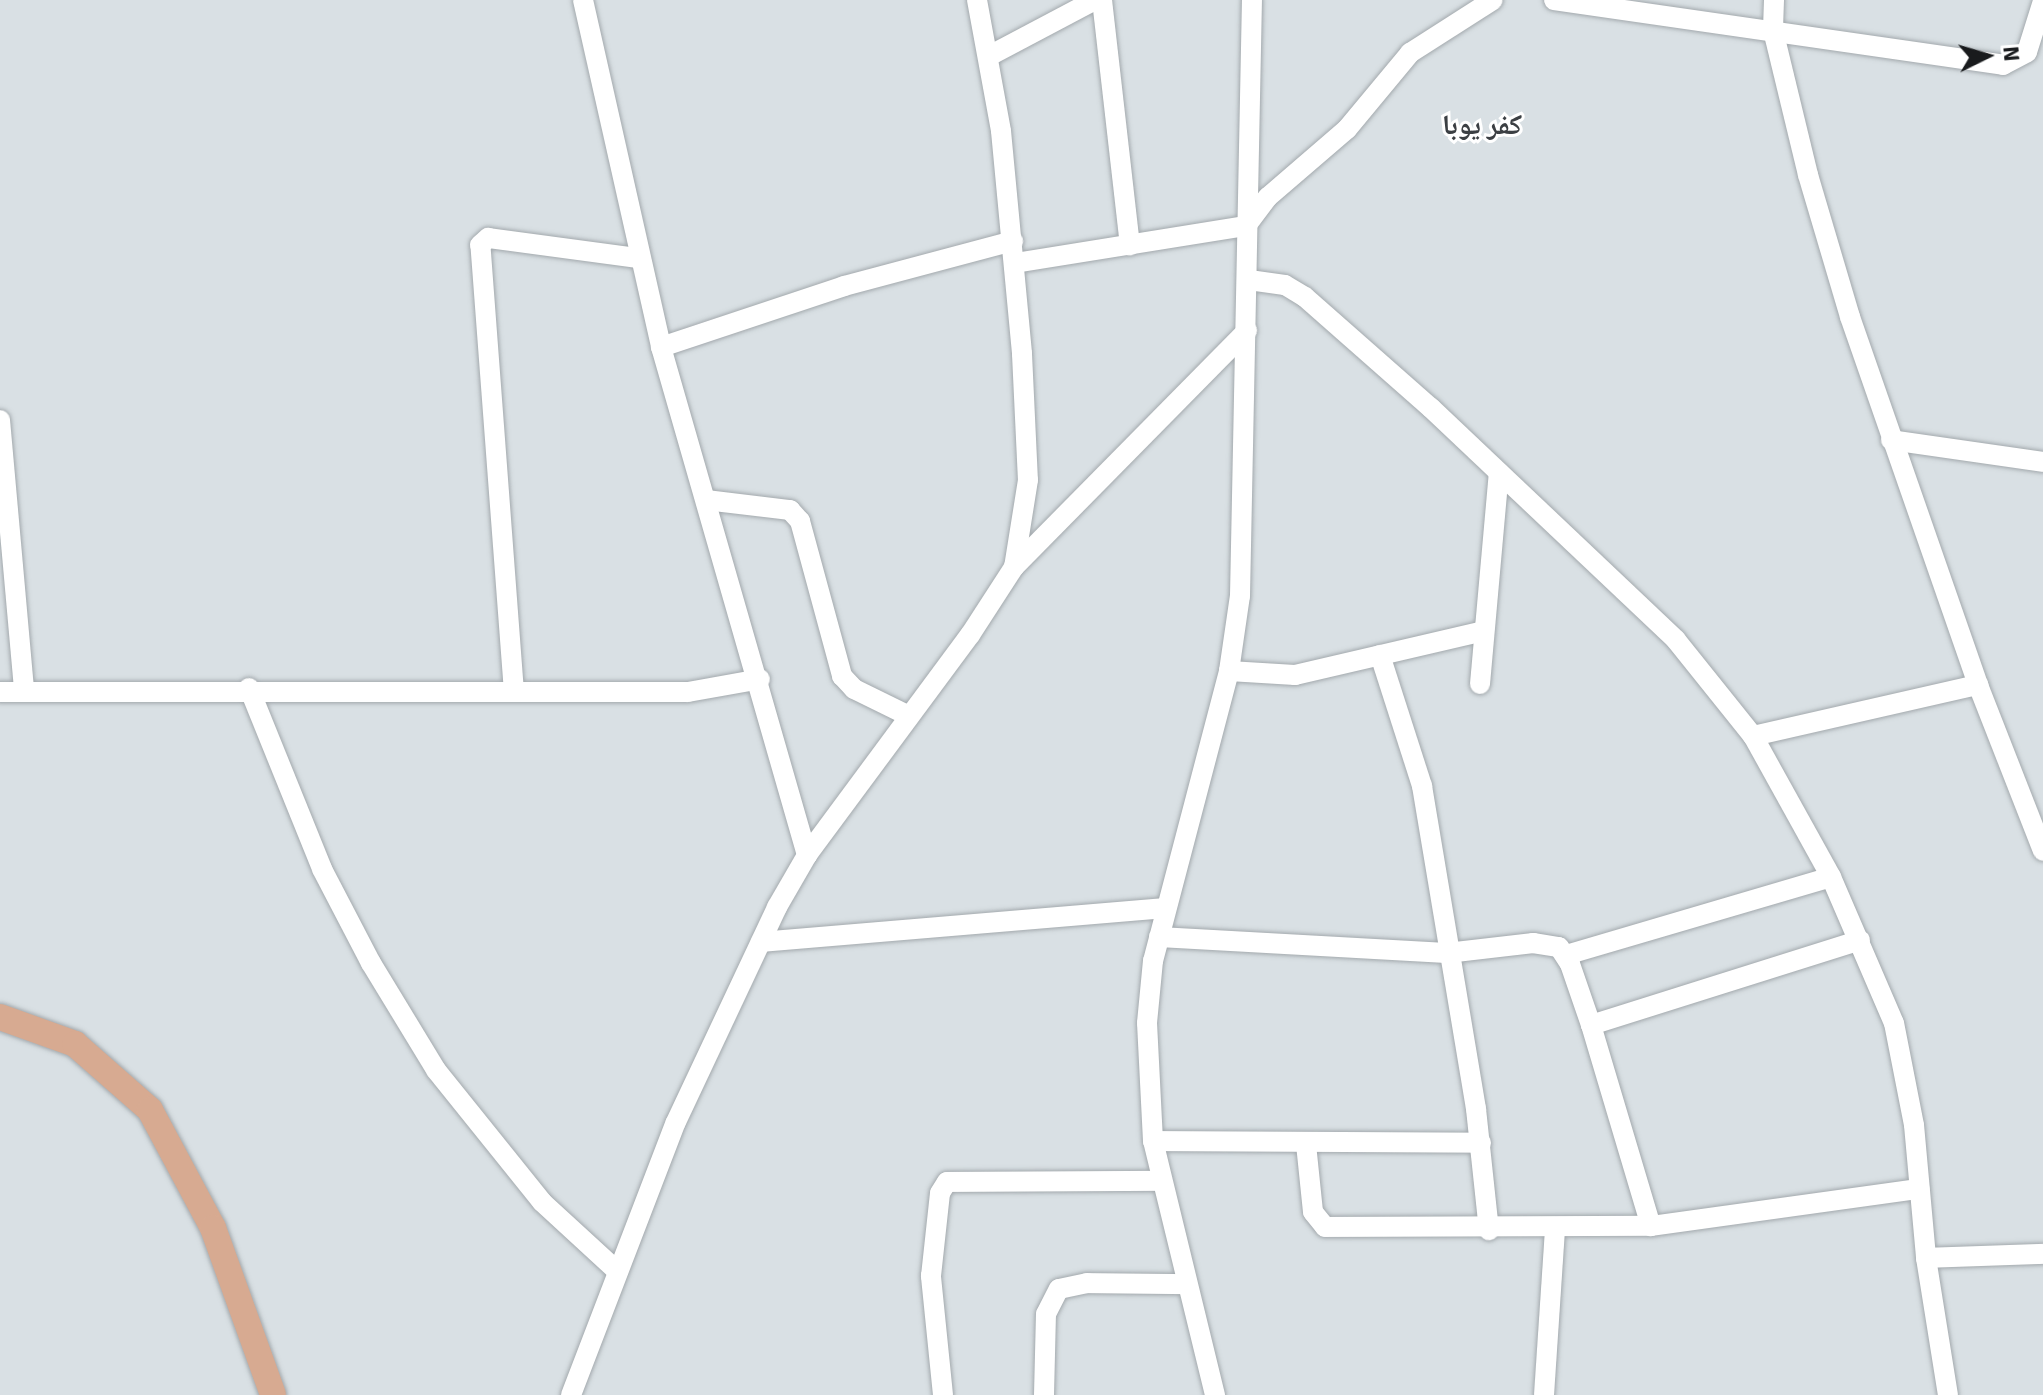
<!DOCTYPE html>
<html>
<head>
<meta charset="utf-8">
<style>
	body { margin:0 }
	#map { position:relative; width:2043px; height:1395px; overflow:hidden; background:#d9e0e4; font-family:Signika,"Noto Naskh Arabic",sans-serif }
	div>[style] { position:absolute }
	.roads { filter:drop-shadow(0 0 2px #a3a9ad) drop-shadow(0 0 2px #a3a9ad) }
	.minor>* { height:20px; margin:-10px; padding:0 10px; transform-origin:10px; border-radius:10px; background:#fff }
	.major>* { height:26px; margin:-13px; padding:0 13px; transform-origin:13px; border-radius:13px; background:#d7aa91 }
	span { translate:-50% -50%; white-space:nowrap; text-align:center; line-height:1.15; -webkit-text-stroke:6px #fff; paint-order:stroke }
	.quarter-label { font-size:28px; color:#3b3f43; font-weight:700 }
	.north { position:absolute; left:1947px; top:16px; width:80px; height:80px; -webkit-text-stroke:6px #fff; paint-order:stroke; rotate:85deg; font-size:22px; font-weight:700; line-height:32px; text-align:center; color:#191b1d }
	.north::after { content:''; display:block; margin:auto; width:28px; height:36px; background:#191b1d; clip-path:polygon(50% 0,100% 100%,50% 72%,0 100%) }
</style>
</head>
<body>
<div id="map">
	<div class="roads">
		<div class="minor">
			<i style="left:583px;top:0;width:356px;rotate:77.3deg"></i>
			<i style="left:661px;top:347px;width:529px;rotate:73.97deg"></i>
			<i style="left:977px;top:0;width:133px;rotate:79.6deg"></i>
			<i style="left:1001px;top:131px;width:224px;rotate:84.6deg"></i>
			<i style="left:1022px;top:354px;width:126px;rotate:87.3deg"></i>
			<i style="left:1028px;top:480px;width:88px;rotate:99.1deg"></i>
			<i style="left:1102px;top:0;width:247px;rotate:83.5deg"></i>
			<i style="left:1554px;top:0;width:454px;rotate:8.2deg"></i>
			<i style="left:2003px;top:65px;width:27px;rotate:-28deg"></i>
			<i style="left:2027px;top:52px;width:53px;rotate:-72.6deg"></i>
			<i style="left:1774px;top:0;width:30px;rotate:92deg"></i>
			<i style="left:1773px;top:30px;width:149px;rotate:76.4deg"></i>
			<i style="left:1808px;top:175px;width:148px;rotate:73.5deg"></i>
			<i style="left:1850px;top:317px;width:390px;rotate:70.8deg"></i>
			<i style="left:1978px;top:685px;width:178px;rotate:68.6deg"></i>
			<i style="left:991px;top:55px;width:118px;rotate:-27.9deg"></i>
			<i style="left:1015px;top:263px;width:234px;rotate:-9.1deg"></i>
			<i style="left:1246px;top:226px;width:36px;rotate:-53deg"></i>
			<i style="left:1268px;top:197px;width:104px;rotate:-40.7deg"></i>
			<i style="left:1347px;top:129px;width:99px;rotate:-50.3deg"></i>
			<i style="left:1410px;top:53px;width:98px;rotate:-32.6deg"></i>
			<i style="left:1249px;top:280px;width:36px;rotate:8deg"></i>
			<i style="left:1285px;top:285px;width:23px;rotate:31deg"></i>
			<i style="left:1305px;top:297px;width:168px;rotate:41.4deg"></i>
			<i style="left:1431px;top:408px;width:337px;rotate:43.4deg"></i>
			<i style="left:1676px;top:640px;width:123px;rotate:51.3deg"></i>
			<i style="left:1753px;top:736px;width:161px;rotate:61deg"></i>
			<i style="left:1831px;top:877px;width:159px;rotate:66.7deg"></i>
			<i style="left:1894px;top:1023px;width:104px;rotate:78.9deg"></i>
			<i style="left:1914px;top:1125px;width:134px;rotate:84.8deg"></i>
			<i style="left:1926px;top:1258px;width:139px;rotate:80.9deg"></i>
			<i style="left:661px;top:347px;width:193px;rotate:-18.4deg"></i>
			<i style="left:844px;top:286px;width:175px;rotate:-14.9deg"></i>
			<i style="left:0;top:420px;width:272px;rotate:84.9deg"></i>
			<i style="left:1891px;top:440px;width:154px;rotate:8.2deg"></i>
			<i style="left:706px;top:500px;width:85px;rotate:6.8deg"></i>
			<i style="left:790px;top:510px;width:15px;rotate:48deg"></i>
			<i style="left:800px;top:521px;width:161px;rotate:74.8deg"></i>
			<i style="left:842px;top:676px;width:18px;rotate:47deg"></i>
			<i style="left:854px;top:689px;width:61px;rotate:26.1deg"></i>
			<i style="left:1380px;top:655px;width:138px;rotate:72.2deg"></i>
			<i style="left:1422px;top:786px;width:327px;rotate:80.5deg"></i>
			<i style="left:1476px;top:1109px;width:122px;rotate:83.9deg"></i>
			<i style="left:1229px;top:671px;width:66px;rotate:3.5deg"></i>
			<i style="left:1295px;top:675px;width:194px;rotate:-13.1deg"></i>
			<i style="left:1480px;top:684px;width:212px;rotate:-84.9deg"></i>
			<i style="left:249px;top:688px;width:195px;rotate:68deg"></i>
			<i style="left:322px;top:869px;width:106px;rotate:62.5deg"></i>
			<i style="left:371px;top:963px;width:125px;rotate:58.7deg"></i>
			<i style="left:436px;top:1070px;width:169px;rotate:51.2deg"></i>
			<i style="left:542px;top:1202px;width:103px;rotate:42.6deg"></i>
			<i style="left:0;top:692px;width:688px"></i>
			<i style="left:688px;top:692px;width:73px;rotate:-10.2deg"></i>
			<i style="left:514px;top:692px;width:448px;rotate:-94.3deg"></i>
			<i style="left:480px;top:245px;width:11px;rotate:-41deg"></i>
			<i style="left:488px;top:238px;width:151px;rotate:7.6deg"></i>
			<i style="left:1753px;top:736px;width:231px;rotate:-12.8deg"></i>
			<i style="left:1159px;top:937px;width:288px;rotate:3.2deg"></i>
			<i style="left:1447px;top:953px;width:87px;rotate:-6.6deg"></i>
			<i style="left:1533px;top:943px;width:26px;rotate:9deg"></i>
			<i style="left:1559px;top:947px;width:20px;rotate:57deg"></i>
			<i style="left:1570px;top:964px;width:65px;rotate:71deg"></i>
			<i style="left:1591px;top:1025px;width:210px;rotate:73.4deg"></i>
			<i style="left:761px;top:942px;width:405px;rotate:-4.8deg"></i>
			<i style="left:1566px;top:955px;width:276px;rotate:-16.4deg"></i>
			<i style="left:1591px;top:1025px;width:282px;rotate:-17.5deg"></i>
			<i style="left:1153px;top:1141px;width:328px;rotate:0.3deg"></i>
			<i style="left:1306px;top:1144px;width:68px;rotate:84.1deg"></i>
			<i style="left:1313px;top:1212px;width:19px;rotate:51deg"></i>
			<i style="left:1325px;top:1227px;width:326px;rotate:-0.2deg"></i>
			<i style="left:1651px;top:1226px;width:271px;rotate:-7.9deg"></i>
			<i style="left:1926px;top:1258px;width:117px;rotate:-2deg"></i>
			<i style="left:571px;top:1395px;width:292px;rotate:-69deg"></i>
			<i style="left:676px;top:1122px;width:238px;rotate:-64.8deg"></i>
			<i style="left:777px;top:907px;width:60px;rotate:-60deg"></i>
			<i style="left:807px;top:855px;width:274px;rotate:-53.5deg"></i>
			<i style="left:970px;top:635px;width:81px;rotate:-57.1deg"></i>
			<i style="left:1014px;top:567px;width:332px;rotate:-45.4deg"></i>
			<i style="left:943px;top:1395px;width:120px;rotate:-95.8deg"></i>
			<i style="left:931px;top:1276px;width:83px;rotate:-83.8deg"></i>
			<i style="left:940px;top:1193px;width:13px;rotate:-58deg"></i>
			<i style="left:947px;top:1182px;width:215px;rotate:-0.3deg"></i>
			<i style="left:1044px;top:1395px;width:81px;rotate:-88.6deg"></i>
			<i style="left:1046px;top:1314px;width:28px;rotate:-63deg"></i>
			<i style="left:1059px;top:1289px;width:29px;rotate:-12deg"></i>
			<i style="left:1087px;top:1283px;width:98px;rotate:0.6deg"></i>
			<i style="left:1215px;top:1395px;width:261px;rotate:-103.7deg"></i>
			<i style="left:1153px;top:1141px;width:118px;rotate:-92.9deg"></i>
			<i style="left:1147px;top:1023px;width:62px;rotate:-84.5deg"></i>
			<i style="left:1153px;top:961px;width:300px;rotate:-75.3deg"></i>
			<i style="left:1229px;top:671px;width:76px;rotate:-81.7deg"></i>
			<i style="left:1240px;top:596px;width:596px;rotate:-88.85deg"></i>
			<i style="left:1544px;top:1395px;width:165px;rotate:-86.2deg"></i>
		</div>
		<div class="major">
			<i style="left:0;top:1017px;width:80px;rotate:19.8deg"></i>
			<i style="left:75px;top:1044px;width:100px;rotate:41.3deg"></i>
			<i style="left:150px;top:1110px;width:134px;rotate:61.9deg"></i>
			<i style="left:213px;top:1228px;width:177px;rotate:70.2deg"></i>
		</div>
	</div>
	<div class="quarter-label">
		<span style="left:1482px;top:125px">كفر يوبا</span>
	</div>
	<div class="north">N</div>
</div>
</body>
</html>
